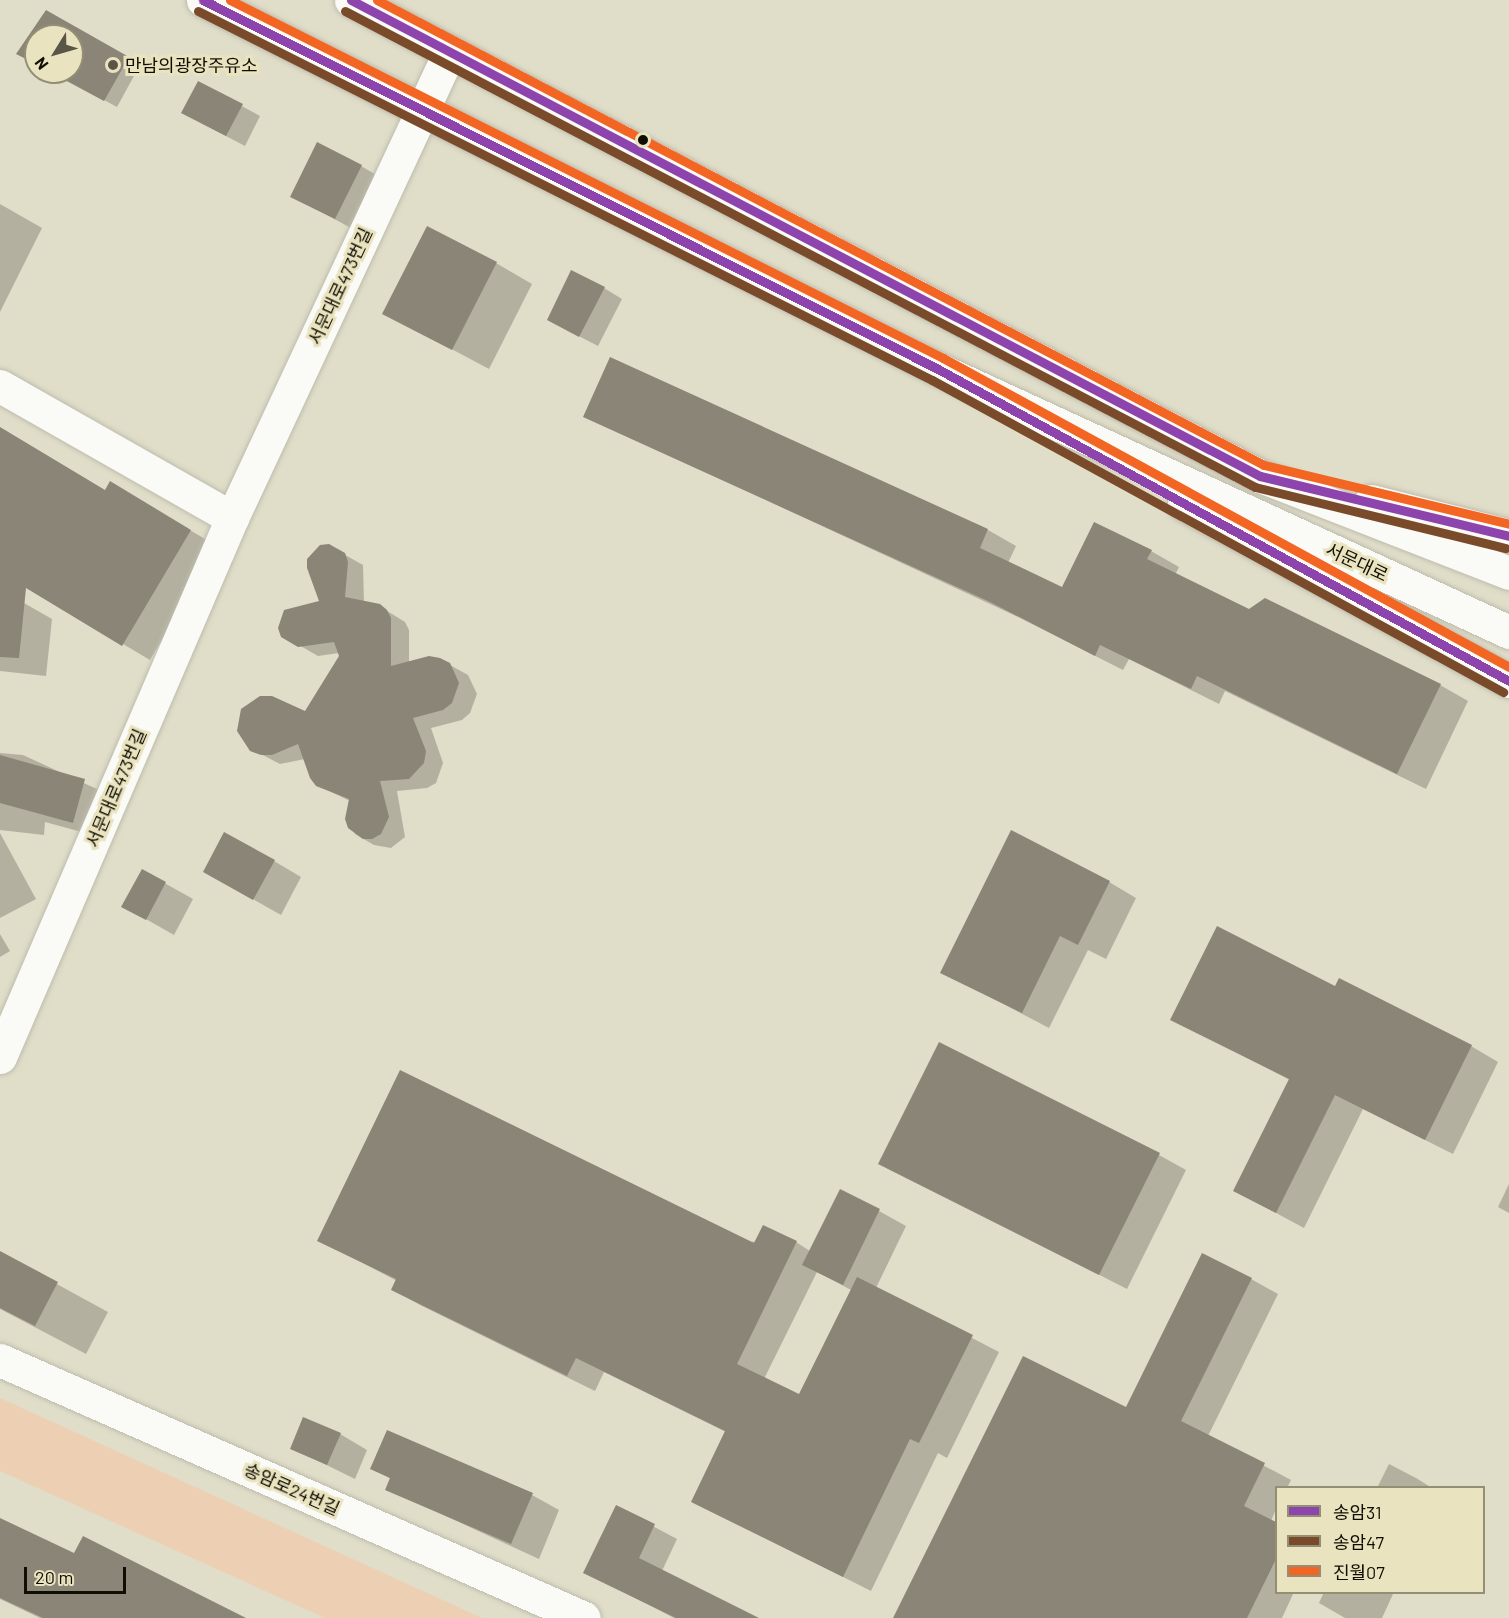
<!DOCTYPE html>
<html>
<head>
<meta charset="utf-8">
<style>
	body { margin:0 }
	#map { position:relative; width:1509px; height:1618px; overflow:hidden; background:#e0ddc9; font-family:Barlow,"Noto Sans KR",sans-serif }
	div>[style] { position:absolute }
	.green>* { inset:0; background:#edd0b4 }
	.shadow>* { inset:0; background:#0003 }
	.building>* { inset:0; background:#8a8577 }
	.roads { filter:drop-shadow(0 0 2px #bebcac) drop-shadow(0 0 2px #bebcac) }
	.minor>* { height:33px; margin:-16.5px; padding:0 16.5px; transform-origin:16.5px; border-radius:16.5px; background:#fafaf7 }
	.primary>* { height:33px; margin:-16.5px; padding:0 16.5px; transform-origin:16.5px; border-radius:16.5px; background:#fafaf7 }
	.bus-1>* { height:9px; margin:-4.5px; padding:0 4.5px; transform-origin:4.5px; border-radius:4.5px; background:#8e44ad }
	.bus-2>* { height:9px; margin:-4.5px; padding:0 4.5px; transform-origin:4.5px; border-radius:4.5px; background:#7a4b2a }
	.bus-3>* { height:9px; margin:-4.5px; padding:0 4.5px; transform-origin:4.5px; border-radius:4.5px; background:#f26522 }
	.dots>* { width:16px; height:16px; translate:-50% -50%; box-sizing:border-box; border:3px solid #eae3bf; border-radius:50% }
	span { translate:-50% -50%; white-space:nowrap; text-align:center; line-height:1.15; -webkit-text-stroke:6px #eae3bf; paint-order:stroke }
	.poi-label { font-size:18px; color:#100e03 }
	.left { translate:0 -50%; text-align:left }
	.street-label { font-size:18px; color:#100e03 }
	.legend { position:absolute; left:1275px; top:1486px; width:210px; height:108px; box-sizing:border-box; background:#eae3bf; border:2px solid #938e74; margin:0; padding:8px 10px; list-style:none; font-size:18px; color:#100e03 }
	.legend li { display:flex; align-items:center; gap:12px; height:30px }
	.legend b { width:30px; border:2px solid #938e74 }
	.north { position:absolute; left:24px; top:24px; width:60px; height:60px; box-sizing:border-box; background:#eae3bf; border:2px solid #938e74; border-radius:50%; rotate:233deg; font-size:16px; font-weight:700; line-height:24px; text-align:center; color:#100e03 }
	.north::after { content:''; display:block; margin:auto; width:21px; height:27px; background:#595648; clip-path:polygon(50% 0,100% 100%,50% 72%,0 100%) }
	.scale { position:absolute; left:24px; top:1567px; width:102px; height:27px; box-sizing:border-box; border:3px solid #100e03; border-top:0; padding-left:8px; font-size:18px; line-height:21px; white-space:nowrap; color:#100e03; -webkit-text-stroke:4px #eae3bf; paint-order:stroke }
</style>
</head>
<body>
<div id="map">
	<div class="green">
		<i style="clip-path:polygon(0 1398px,482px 1618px,325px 1618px,0 1471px)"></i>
	</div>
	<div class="shadow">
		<i style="clip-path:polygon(47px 12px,140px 65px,117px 107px,52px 72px,72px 72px,72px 36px,36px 36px,36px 61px,21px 50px)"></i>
		<i style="clip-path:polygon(199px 83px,260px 116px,245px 146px,201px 123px)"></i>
		<i style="clip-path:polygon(361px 166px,397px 187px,371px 239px,292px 196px)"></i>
		<i style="clip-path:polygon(0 204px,42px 228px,0 312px)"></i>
		<i style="clip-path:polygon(496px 263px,532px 284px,489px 369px,384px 313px)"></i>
		<i style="clip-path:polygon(604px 288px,622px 299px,598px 346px,567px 330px)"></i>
		<i style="clip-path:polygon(610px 359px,988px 530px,1016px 546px,1008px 563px,1063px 589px,1151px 551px,1179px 567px,1175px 575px,1249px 610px,1440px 685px,1468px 701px,1426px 789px,1225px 691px,1219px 704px,1129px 659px,1123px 670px,1020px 618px,585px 416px)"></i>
		<i style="clip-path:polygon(0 428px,105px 491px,137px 499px,217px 546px,150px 660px,0 571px)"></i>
		<i style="clip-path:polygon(329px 546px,363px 565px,364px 603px,379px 606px,405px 622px,409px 630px,409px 663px,439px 659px,468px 675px,477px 694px,470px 713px,462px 720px,431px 728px,443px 763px,436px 783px,427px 788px,397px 791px,405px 837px,391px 848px,374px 845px,355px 834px,347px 818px,350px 801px,317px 785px,305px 759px,280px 764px,251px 749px,306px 713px,341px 657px,339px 653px,318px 656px,283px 636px,321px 602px)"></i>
		<i style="clip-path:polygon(0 601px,24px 603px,52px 619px,46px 676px,0 671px)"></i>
		<i style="clip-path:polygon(0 753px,23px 755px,112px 796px,100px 837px,45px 822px,44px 835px,0 830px)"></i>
		<i style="clip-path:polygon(0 833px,36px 899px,0 918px)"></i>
		<i style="clip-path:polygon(274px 861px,301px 877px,281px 915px,205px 872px)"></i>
		<i style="clip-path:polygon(143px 871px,193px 899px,174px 935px,123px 906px)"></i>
		<i style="clip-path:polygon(1109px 882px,1136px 898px,1106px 959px,1088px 950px,1049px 1028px,942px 972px)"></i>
		<i style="clip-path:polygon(0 934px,10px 951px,0 957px)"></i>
		<i style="clip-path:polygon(1172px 1019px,1471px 1046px,1498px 1062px,1453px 1154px,1363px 1109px,1304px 1228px,1235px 1191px,1290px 1080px)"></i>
		<i style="clip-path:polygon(1159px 1155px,1186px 1170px,1127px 1289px,880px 1163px)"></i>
		<i style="clip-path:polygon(1509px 1184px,1509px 1213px,1498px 1207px)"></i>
		<i style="clip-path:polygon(evenodd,879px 1211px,906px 1226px,876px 1288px,999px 1352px,947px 1458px,938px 1453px,871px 1591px,693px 1501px,726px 1432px,604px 1372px,595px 1391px,420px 1305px,393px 1290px,397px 1281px,319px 1240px,796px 1242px,810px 1251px,879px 1211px,817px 1272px,853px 1291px,800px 1396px,764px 1379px,817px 1272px)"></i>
		<i style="clip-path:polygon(0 1253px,108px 1312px,86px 1354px,0 1309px)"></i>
		<i style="clip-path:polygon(1251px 1279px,1278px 1294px,1208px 1436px,1291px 1480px,1287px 1488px,1276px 1488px,1276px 1509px,1271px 1521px,1276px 1524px,1276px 1592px,1294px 1592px,1282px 1618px,895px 1618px,1126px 1409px)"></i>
		<i style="clip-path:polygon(387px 1432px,532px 1495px,559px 1510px,539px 1559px,387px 1489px,391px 1479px,372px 1468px)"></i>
		<i style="clip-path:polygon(340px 1434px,367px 1450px,355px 1479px,292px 1448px)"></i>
		<i style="clip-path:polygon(1389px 1464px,1416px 1478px,1432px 1488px,1377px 1488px)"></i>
		<i style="clip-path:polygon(617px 1507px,677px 1539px,662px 1571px,750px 1618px,674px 1618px,585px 1572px)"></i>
		<i style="clip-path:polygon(0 1536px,75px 1555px,242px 1618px,40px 1618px,0 1599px)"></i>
		<i style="clip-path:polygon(1324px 1592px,1394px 1592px,1382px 1618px,1345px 1618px,1319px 1603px)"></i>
	</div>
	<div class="building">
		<i style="clip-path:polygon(46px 10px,129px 57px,104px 101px,50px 72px,72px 72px,72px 36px,36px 36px,36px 64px,16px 54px)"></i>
		<i style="clip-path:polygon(198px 81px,243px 104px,226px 136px,181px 113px)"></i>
		<i style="clip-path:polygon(317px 142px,362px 165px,335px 219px,290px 197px)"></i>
		<i style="clip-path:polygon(427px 226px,497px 262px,452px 350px,382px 314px)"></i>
		<i style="clip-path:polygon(571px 270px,605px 287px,579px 337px,547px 320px)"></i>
		<i style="clip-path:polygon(610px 357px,988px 529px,980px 548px,1062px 587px,1094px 522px,1152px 550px,1147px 559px,1249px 609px,1265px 598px,1441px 684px,1397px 774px,1197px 676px,1191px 689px,1100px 645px,1095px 656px,990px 602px,583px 417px)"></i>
		<i style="clip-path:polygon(0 427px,105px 490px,110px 481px,191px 530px,122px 646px,26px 588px,19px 658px,0 657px)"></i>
		<i style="clip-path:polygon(329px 544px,345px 553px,348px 562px,345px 597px,380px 604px,387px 610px,391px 618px,391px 666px,429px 656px,440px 658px,450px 663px,459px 683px,452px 703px,443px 710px,413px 718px,426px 751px,424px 763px,409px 779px,380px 781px,389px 817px,381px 834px,372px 839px,363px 839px,348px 828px,345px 819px,349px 799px,316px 786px,310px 778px,298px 744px,272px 755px,261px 755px,250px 751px,237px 731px,241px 709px,260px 696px,272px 696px,305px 711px,339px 656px,334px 642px,298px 647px,281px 637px,278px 628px,284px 610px,319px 601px,307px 568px,307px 559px,320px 545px)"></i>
		<i style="clip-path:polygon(0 755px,85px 779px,73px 823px,0 803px)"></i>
		<i style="clip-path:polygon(1011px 830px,1110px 881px,1078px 945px,1060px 936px,1022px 1013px,940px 973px)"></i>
		<i style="clip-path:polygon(224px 832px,275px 860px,253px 900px,203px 872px)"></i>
		<i style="clip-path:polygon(142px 869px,166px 882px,146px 920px,121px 907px)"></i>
		<i style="clip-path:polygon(1217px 926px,1335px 986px,1339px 978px,1472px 1045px,1425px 1140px,1335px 1095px,1276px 1213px,1233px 1191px,1289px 1079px,1170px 1020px)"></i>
		<i style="clip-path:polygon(939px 1042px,1160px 1153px,1099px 1275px,878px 1164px)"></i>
		<i style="clip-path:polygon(400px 1070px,754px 1243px,763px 1225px,797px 1241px,737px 1364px,799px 1394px,857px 1277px,973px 1335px,919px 1443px,910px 1439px,843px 1577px,691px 1502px,725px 1431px,576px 1358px,567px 1376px,391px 1290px,396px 1279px,317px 1241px)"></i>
		<i style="clip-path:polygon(840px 1189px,880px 1209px,843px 1285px,802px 1265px)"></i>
		<i style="clip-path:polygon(0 1251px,58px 1282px,35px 1326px,0 1308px)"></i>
		<i style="clip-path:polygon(1202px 1253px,1252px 1278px,1181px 1421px,1265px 1463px,1244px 1506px,1276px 1522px,1276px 1559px,1247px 1618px,893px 1618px,1023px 1356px,1126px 1407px)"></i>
		<i style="clip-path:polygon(303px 1417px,341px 1433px,327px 1465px,290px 1449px)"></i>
		<i style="clip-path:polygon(387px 1430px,533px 1493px,511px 1544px,385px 1490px,390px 1478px,370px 1469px)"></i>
		<i style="clip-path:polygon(616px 1505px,655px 1524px,639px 1558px,759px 1618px,676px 1618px,583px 1573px)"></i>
		<i style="clip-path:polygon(0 1518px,74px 1553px,83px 1536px,246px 1618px,43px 1618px,0 1598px)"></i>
	</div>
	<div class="roads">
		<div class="minor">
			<i style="left:0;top:386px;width:267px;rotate:29.6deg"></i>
			<i style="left:0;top:1057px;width:587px;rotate:-66.71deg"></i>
			<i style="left:232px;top:518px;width:513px;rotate:-64.98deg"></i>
			<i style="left:0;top:1360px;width:638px;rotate:23.83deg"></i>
		</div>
		<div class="primary">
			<i style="left:203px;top:0;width:822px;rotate:26.66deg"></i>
			<i style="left:938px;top:369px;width:629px;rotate:24.73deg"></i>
			<i style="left:351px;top:0;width:1026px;rotate:27.64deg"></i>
			<i style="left:1260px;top:476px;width:267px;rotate:21.3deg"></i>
			<i style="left:1371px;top:501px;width:142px;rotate:14.2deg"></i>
			<i style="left:1184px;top:504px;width:370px;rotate:28.6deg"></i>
		</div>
	</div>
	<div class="bus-1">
		<i style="left:203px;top:0;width:822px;rotate:26.66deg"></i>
		<i style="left:938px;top:369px;width:651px;rotate:28.65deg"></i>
		<i style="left:351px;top:0;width:1026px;rotate:27.64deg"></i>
		<i style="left:1260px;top:476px;width:256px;rotate:13.5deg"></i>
	</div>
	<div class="bus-2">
		<i style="left:198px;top:11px;width:822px;rotate:26.69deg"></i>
		<i style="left:932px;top:380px;width:651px;rotate:28.65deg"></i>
		<i style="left:345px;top:11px;width:1027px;rotate:27.61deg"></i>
		<i style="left:1255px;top:487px;width:258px;rotate:13.7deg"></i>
	</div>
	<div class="bus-3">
		<i style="left:230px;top:0;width:798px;rotate:26.66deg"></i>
		<i style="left:943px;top:358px;width:645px;rotate:28.63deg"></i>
		<i style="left:377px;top:0;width:1001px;rotate:27.67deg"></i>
		<i style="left:1264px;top:465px;width:252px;rotate:13.5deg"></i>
	</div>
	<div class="dots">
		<i style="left:113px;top:65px;background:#595648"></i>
		<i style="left:643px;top:140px;background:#100e03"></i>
	</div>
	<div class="poi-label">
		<span class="left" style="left:125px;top:65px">만남의광장주유소</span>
	</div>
	<div class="street-label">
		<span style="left:340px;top:286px;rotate:-65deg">서문대로473번길</span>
		<span style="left:1357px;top:562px;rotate:25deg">서문대로</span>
		<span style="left:116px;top:788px;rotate:-67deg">서문대로473번길</span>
		<span style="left:292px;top:1489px;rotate:24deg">송암로24번길</span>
	</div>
	<ul class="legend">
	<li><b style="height:8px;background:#8e44ad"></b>송암31</li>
	<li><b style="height:8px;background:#7a4b2a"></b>송암47</li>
	<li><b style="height:8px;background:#f26522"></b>진월07</li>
	</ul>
	<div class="north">N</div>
	<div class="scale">20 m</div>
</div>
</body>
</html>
